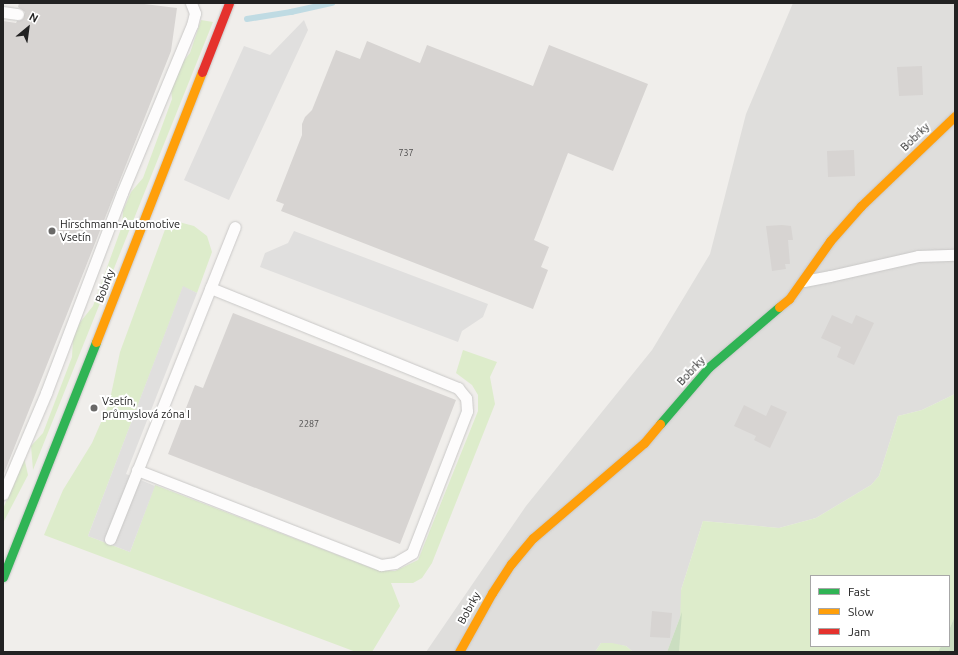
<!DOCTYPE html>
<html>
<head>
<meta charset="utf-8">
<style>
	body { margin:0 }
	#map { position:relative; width:958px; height:655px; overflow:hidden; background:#f0eeeb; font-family:Ubuntu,sans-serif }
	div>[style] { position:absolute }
	.residential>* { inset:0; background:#dfdedc }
	.grass>* { inset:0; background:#ddeccb }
	.forest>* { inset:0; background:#cbdec1 }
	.parking>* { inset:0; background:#e0dfde }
	.stream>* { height:5.5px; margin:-2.75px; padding:0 2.75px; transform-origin:2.75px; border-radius:2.75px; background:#bfdbe3 }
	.building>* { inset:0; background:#d7d4d2 }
	.roads { filter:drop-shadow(0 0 1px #c9c8c7) drop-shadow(0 0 1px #c9c8c7) }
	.lane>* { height:11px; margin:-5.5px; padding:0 5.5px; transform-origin:5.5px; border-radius:5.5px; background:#fdfcfc }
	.fast>* { height:9px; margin:-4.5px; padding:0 4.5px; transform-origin:4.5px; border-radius:4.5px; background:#30b455 }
	.slow>* { height:9px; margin:-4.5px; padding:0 4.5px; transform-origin:4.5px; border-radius:4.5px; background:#ff9f0a }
	.jam>* { height:9px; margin:-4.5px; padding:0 4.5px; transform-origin:4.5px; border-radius:4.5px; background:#e5322d }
	.dots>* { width:11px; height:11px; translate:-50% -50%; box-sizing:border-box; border:2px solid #fff; border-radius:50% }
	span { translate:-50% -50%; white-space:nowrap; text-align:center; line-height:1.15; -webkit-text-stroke:4px #fff; paint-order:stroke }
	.number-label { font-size:9px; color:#4f4e4e }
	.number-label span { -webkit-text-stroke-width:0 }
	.street-label { font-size:11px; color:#222 }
	.poi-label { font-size:11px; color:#222 }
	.left { translate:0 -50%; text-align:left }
	.frame { position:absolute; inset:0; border:4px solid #222; pointer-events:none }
	.legend { position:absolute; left:810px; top:575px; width:140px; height:72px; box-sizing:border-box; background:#fff; border:1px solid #a7a7a7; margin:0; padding:5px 7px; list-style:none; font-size:12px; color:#222 }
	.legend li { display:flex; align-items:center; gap:8px; height:20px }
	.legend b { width:20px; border:1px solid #a7a7a7 }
	.north { position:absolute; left:8px; top:8px; width:40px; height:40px; -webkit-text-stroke:3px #fff; paint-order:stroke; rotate:29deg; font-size:11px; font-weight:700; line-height:16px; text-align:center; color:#222 }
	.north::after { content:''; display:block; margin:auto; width:14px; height:18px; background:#222; clip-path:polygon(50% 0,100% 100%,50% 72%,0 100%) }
</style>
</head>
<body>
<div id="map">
	<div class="residential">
		<i style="clip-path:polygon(793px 3px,955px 3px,955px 394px,922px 410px,898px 416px,879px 476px,871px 485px,816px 518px,779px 528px,703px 521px,681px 590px,682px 612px,667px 652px,633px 652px,626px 646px,601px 643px,595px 652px,426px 652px,526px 506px,652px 350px,710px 254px,746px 114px)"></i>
	</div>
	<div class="grass">
		<i style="clip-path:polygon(201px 20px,213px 22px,33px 470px,31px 446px,43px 433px,72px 357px,73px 338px,78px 325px,93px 306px,122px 226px,123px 211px,131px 192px,143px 178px,172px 99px,171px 89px,179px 67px,190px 53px)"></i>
		<i style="clip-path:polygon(175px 221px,194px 226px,207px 236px,212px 252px,197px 293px,183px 287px,88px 536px,130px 552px,155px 485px,377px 570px,395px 571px,418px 560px,478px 411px,478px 395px,472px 385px,456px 373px,463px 350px,497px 362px,490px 377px,495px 404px,432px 563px,422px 578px,413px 583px,391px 583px,400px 606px,372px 652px,356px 652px,44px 535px,63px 490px,92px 443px,109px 404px,120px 352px,167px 224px)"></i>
		<i style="clip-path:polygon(955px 394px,955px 616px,949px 630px,949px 576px,811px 576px,811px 646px,941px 646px,938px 652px,679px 652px,681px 590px,703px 521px,779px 528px,816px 518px,871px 485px,879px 476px,898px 416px,922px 410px)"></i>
		<i style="clip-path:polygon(24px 457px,28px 475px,3px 523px,3px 509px)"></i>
		<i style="clip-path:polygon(601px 643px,612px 643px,626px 646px,633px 652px,595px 652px)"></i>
	</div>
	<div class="forest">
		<i style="clip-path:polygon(682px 612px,679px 652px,667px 652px)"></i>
		<i style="clip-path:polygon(955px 616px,955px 652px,938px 652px,941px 646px,949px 646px,949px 630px)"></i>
	</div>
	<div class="parking">
		<i style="clip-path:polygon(304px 20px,308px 30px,229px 200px,184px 180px,244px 46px,270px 55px)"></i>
		<i style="clip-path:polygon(294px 231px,488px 304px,483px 317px,462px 331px,458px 342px,260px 267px,265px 253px,288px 243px)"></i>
		<i style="clip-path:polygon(183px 286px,197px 293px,126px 474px,155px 486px,130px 552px,88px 536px)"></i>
	</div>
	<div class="stream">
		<i style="left:247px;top:19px;width:45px;rotate:-9deg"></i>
		<i style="left:291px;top:12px;width:42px;rotate:-12.4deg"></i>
	</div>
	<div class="building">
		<i style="clip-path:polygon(19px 3px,136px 3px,177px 8px,171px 51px,3px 476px,3px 21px,16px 23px,17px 21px,23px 19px,25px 12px,18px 7px)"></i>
		<i style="clip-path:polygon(367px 41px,420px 63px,427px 45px,533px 86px,549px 45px,648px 84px,613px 171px,568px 153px,534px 240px,549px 247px,541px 267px,548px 270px,533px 309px,281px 211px,284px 204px,276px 201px,302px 135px,302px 124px,305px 117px,312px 110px,336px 50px,360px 59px)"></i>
		<i style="clip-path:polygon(922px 66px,923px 95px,899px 96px,897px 67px)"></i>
		<i style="clip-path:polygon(854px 150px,855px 176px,828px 177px,827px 151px)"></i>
		<i style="clip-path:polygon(782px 225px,791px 226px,793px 240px,788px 240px,790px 264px,785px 264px,786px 269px,772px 271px,766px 226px)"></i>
		<i style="clip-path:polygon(233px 313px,456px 400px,400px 544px,168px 454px,195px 385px,203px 388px)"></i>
		<i style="clip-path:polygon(832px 315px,852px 324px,856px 315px,874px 323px,854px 365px,837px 357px,841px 347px,821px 338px)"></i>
		<i style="clip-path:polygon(744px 405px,766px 416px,771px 405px,787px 412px,770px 448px,754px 440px,756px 436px,734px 426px)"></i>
		<i style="clip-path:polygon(652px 611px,672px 613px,670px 638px,650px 637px)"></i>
	</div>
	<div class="roads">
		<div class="lane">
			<i style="left:3px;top:12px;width:15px;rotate:8deg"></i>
			<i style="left:804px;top:281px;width:26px;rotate:-11deg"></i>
			<i style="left:830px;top:276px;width:90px;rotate:-12.8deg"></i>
			<i style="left:918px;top:256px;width:37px;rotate:-2deg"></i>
			<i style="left:137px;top:470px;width:262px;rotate:21.3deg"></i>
			<i style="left:381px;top:565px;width:14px;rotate:-8deg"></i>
			<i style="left:395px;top:563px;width:20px;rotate:-30deg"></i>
			<i style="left:412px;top:553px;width:152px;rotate:-68.8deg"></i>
			<i style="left:467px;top:411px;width:13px;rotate:-94deg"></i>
			<i style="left:466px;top:398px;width:13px;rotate:-129deg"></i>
			<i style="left:458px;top:388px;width:267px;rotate:-158deg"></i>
			<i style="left:3px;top:494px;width:110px;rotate:-66.9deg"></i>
			<i style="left:46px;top:393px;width:214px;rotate:-69.2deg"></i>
			<i style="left:122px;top:193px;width:182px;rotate:-67.4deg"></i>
			<i style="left:192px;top:25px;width:12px;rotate:-76deg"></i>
			<i style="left:195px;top:13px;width:11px;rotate:-112deg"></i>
			<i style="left:110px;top:539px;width:336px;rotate:-68.2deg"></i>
		</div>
		<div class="fast">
			<i style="left:660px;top:424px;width:75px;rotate:-49.3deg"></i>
			<i style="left:709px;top:367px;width:92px;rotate:-40.6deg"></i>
			<i style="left:3px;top:577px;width:253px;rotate:-68.4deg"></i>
		</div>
		<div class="slow">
			<i style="left:779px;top:307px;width:13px;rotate:-39deg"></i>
			<i style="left:789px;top:299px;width:71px;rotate:-54.7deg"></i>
			<i style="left:830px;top:241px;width:47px;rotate:-48.5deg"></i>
			<i style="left:861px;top:206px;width:130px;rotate:-43.8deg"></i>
			<i style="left:96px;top:342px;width:290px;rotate:-68.6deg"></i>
			<i style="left:459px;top:652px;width:68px;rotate:-60.8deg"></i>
			<i style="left:492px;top:593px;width:35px;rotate:-57deg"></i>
			<i style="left:511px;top:564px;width:34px;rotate:-50deg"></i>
			<i style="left:533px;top:538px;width:146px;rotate:-40.6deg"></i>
			<i style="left:644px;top:443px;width:25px;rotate:-50deg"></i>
		</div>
		<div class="jam">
			<i style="left:202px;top:72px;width:74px;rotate:-68.6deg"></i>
		</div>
	</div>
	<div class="dots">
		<i style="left:52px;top:231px;background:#6a6968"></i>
		<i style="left:94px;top:408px;background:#6a6968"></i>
	</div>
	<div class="number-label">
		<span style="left:406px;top:153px">737</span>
		<span style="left:309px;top:424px">2287</span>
	</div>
	<div class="street-label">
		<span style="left:915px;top:137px;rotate:-44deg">Bobrky</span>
		<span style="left:105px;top:286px;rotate:-69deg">Bobrky</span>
		<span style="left:691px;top:371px;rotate:-47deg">Bobrky</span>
		<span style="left:469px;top:608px;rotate:-61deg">Bobrky</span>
	</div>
	<div class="poi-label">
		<span class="left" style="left:60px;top:231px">Hirschmann-Automotive<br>Vsetín</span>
		<span class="left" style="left:102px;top:408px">Vsetín,<br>průmyslová zóna I</span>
	</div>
	<div class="frame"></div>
	<ul class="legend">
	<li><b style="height:5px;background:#30b455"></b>Fast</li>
	<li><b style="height:5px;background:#ff9f0a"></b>Slow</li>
	<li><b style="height:5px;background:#e5322d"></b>Jam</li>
	</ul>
	<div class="north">N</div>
</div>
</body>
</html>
